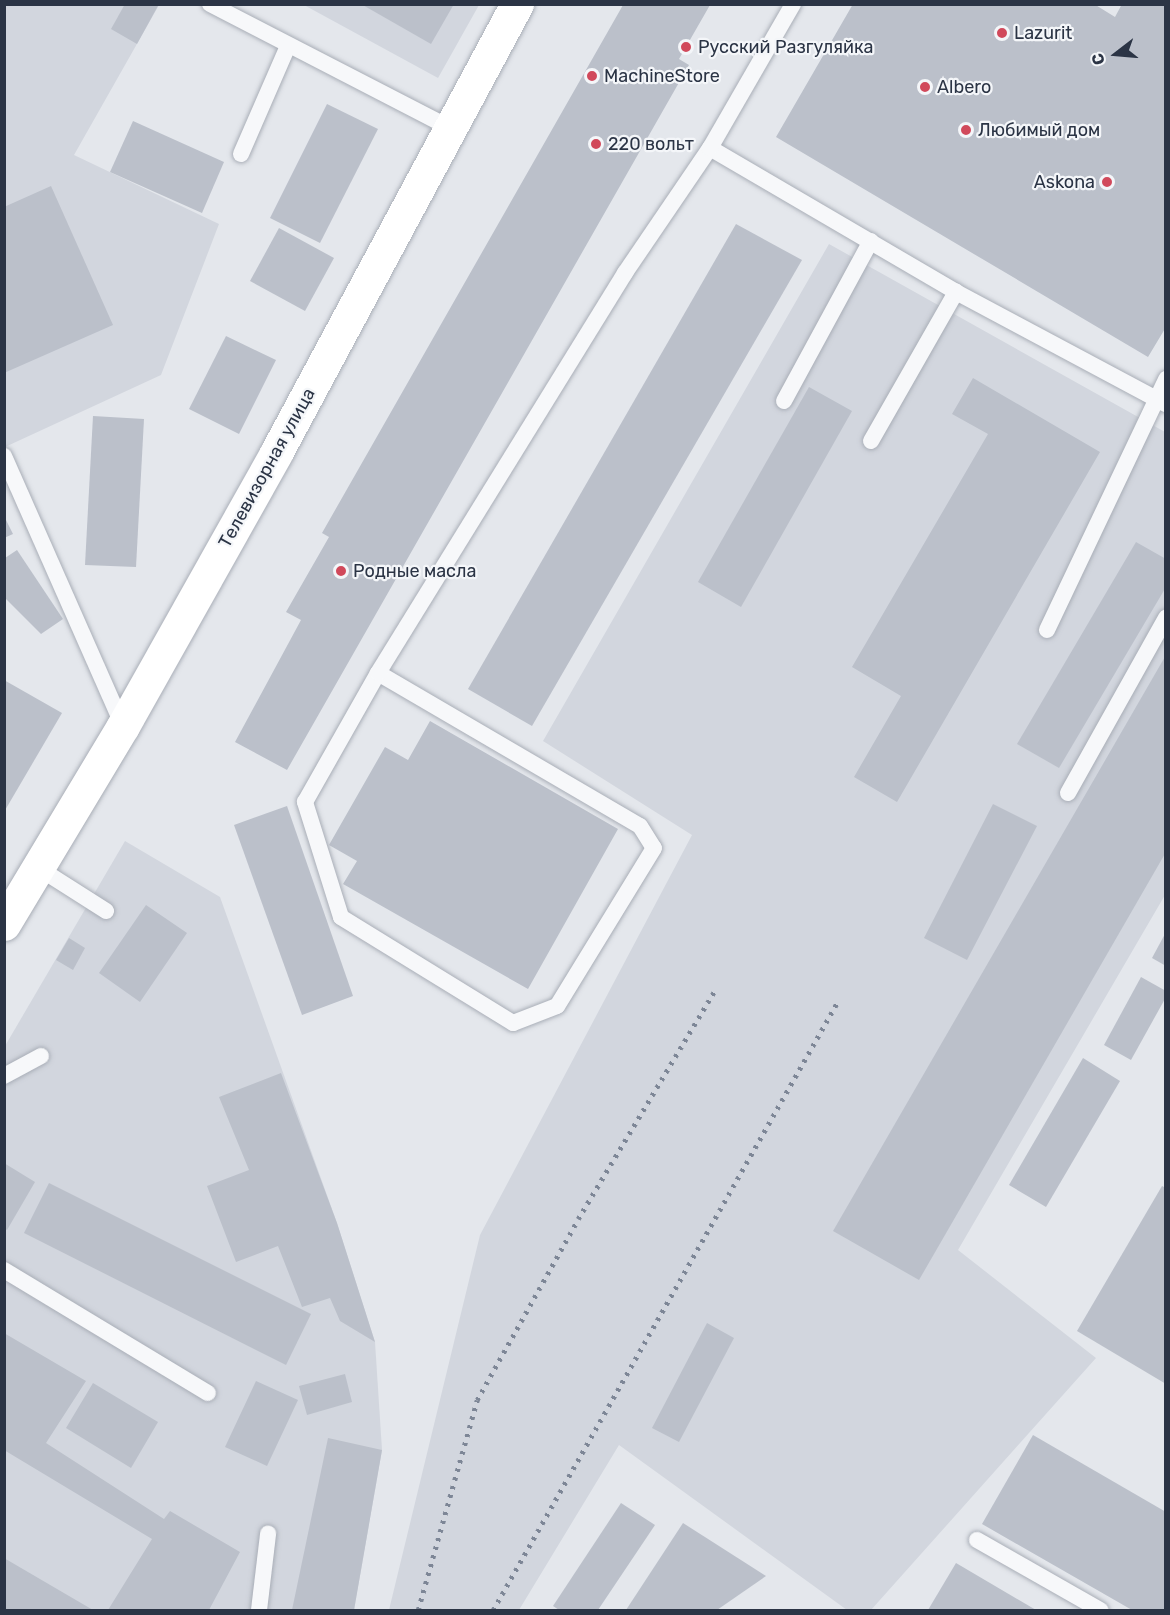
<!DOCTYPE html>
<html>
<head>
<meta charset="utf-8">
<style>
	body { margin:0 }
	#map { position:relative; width:1170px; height:1615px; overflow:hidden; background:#e4e7ec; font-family:Rubik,sans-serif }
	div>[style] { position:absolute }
	.built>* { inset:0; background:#d2d6de }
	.building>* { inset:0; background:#bbc0ca }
	.roads { filter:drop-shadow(0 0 2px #a9aeb7) drop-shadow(0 0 2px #a9aeb7) }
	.lane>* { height:16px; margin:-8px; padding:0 8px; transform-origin:8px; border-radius:8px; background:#f7f8fa }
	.secondary>* { height:33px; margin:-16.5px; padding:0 16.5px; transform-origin:16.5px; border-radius:16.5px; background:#fff }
	.rail>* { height:4.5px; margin-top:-2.25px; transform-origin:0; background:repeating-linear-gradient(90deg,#7d8696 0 3px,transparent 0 9px) }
	.dots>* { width:16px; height:16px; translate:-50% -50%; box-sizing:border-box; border:3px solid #f4f6f9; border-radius:50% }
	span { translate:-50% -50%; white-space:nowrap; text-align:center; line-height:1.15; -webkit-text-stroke:4.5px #f4f6f9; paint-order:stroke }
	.poi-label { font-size:18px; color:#2b3445 }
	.left { translate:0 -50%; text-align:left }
	.right { translate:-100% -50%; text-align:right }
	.street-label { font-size:18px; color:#2b3445 }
	.frame { position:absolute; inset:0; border:6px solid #2b3445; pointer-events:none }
	.north { position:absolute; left:1086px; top:24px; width:60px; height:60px; -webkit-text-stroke:4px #f4f6f9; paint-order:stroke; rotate:254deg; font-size:16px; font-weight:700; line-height:24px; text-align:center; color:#2b3445 }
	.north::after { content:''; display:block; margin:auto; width:21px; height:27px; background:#2b3445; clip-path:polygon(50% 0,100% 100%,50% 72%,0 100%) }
</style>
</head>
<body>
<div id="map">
	<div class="built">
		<i style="clip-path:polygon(4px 5px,159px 5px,74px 155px,219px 224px,161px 375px,5px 447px)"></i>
		<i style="clip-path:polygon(304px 5px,479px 5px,438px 78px)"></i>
		<i style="clip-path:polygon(829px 244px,1165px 432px,1165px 895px,958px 1250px,1096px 1358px,871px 1610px,847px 1610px,619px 1445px,519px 1610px,389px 1610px,480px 1235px,692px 835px,543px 741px)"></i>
		<i style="clip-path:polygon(125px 841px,220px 897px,337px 1223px,375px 1342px,382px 1450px,354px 1610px,5px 1610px,5px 1046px)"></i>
	</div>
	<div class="building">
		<i style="clip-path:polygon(125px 4px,159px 4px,137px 44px,111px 29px)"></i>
		<i style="clip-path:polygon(361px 4px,454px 4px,431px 44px)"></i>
		<i style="clip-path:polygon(853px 4px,1094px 4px,1115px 17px,1122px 4px,1166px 4px,1166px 327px,1148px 357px,776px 137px)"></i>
		<i style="clip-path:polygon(623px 5px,710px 5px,679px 59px,689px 65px,287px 770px,235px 742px,301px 620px,286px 612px,329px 537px,322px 533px)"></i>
		<i style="clip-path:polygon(327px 104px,378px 129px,320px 243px,270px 218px)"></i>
		<i style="clip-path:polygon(133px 121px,224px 162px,202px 213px,110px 172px)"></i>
		<i style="clip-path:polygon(51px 186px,113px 325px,4px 373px,4px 207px)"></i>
		<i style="clip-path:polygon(736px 224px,802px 260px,532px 726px,468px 689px)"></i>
		<i style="clip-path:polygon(279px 228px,334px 258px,305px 311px,250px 281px)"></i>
		<i style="clip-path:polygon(226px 336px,276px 360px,239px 434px,189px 409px)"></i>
		<i style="clip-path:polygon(973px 378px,1100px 452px,897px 802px,854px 777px,901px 696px,852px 667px,988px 434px,952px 414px)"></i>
		<i style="clip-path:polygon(809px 387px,852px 411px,741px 607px,698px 582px)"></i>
		<i style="clip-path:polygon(93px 416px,144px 419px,136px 567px,85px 565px)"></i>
		<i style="clip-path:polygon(4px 516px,13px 534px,4px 538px)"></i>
		<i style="clip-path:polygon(1136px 542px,1166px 559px,1166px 587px,1059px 768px,1017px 744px)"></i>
		<i style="clip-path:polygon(17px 550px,63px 619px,41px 634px,5px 598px,5px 558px)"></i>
		<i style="clip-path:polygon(1166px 655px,1166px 852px,919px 1280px,833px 1231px)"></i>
		<i style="clip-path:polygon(4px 680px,62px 713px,4px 812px)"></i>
		<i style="clip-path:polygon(430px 721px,618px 829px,528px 989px,343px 884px,357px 861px,329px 845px,385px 747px,408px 760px)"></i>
		<i style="clip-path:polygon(993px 804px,1037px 826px,967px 960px,924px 938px)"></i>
		<i style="clip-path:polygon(287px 806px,353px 996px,302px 1015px,234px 825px)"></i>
		<i style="clip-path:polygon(146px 905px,187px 933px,140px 1002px,99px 973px)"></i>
		<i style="clip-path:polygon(1166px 932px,1166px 966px,1152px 958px)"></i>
		<i style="clip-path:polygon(69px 938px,85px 948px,73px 970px,56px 960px)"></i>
		<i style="clip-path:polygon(1141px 977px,1166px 991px,1166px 997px,1131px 1060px,1104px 1045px)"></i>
		<i style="clip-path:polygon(1083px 1058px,1120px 1081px,1046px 1207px,1009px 1185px)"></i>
		<i style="clip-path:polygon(281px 1073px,337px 1223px,375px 1342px,340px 1321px,330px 1298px,302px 1307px,278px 1246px,236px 1262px,207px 1186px,249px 1170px,219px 1097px)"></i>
		<i style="clip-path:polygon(4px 1163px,35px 1182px,7px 1230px,4px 1228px)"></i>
		<i style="clip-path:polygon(49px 1183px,311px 1314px,286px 1365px,24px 1233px)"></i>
		<i style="clip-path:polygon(1162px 1186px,1166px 1188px,1166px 1384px,1077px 1331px)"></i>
		<i style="clip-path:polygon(707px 1323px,734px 1338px,679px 1442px,652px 1428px)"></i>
		<i style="clip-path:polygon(4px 1333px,86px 1381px,46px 1443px,164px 1519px,170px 1511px,240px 1552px,209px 1610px,108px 1610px,152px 1539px,4px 1450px)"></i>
		<i style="clip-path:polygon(345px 1374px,352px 1402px,307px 1415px,299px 1386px)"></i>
		<i style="clip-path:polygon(256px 1381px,298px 1400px,267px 1466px,225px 1447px)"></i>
		<i style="clip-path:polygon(93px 1383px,158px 1422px,131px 1468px,66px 1428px)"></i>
		<i style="clip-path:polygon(1033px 1435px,1166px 1512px,1166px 1610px,1132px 1610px,982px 1524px)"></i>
		<i style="clip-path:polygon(328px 1438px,382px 1450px,354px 1610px,292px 1610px)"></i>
		<i style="clip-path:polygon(621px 1503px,655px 1525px,598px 1610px,559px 1610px,553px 1606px)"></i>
		<i style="clip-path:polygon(683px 1523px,766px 1576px,717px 1610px,626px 1610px)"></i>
		<i style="clip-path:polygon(4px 1558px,93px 1610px,4px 1610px)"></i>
		<i style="clip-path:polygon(956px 1563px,1036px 1610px,928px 1610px)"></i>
	</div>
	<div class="roads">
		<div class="lane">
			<i style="left:210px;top:4px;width:270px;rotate:27.3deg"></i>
			<i style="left:710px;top:148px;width:285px;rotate:30.3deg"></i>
			<i style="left:956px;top:292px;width:238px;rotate:28.1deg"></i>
			<i style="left:241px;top:154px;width:116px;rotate:-66.5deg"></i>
			<i style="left:784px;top:401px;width:182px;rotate:-61.5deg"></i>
			<i style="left:871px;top:441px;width:172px;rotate:-60.3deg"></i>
			<i style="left:4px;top:456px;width:295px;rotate:66.2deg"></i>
			<i style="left:1047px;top:630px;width:278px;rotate:-64.6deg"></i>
			<i style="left:378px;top:673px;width:303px;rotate:30.3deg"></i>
			<i style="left:640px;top:826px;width:26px;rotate:58deg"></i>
			<i style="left:654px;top:848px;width:185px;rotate:121.5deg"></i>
			<i style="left:557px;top:1006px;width:47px;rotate:158.9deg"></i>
			<i style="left:513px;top:1023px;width:202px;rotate:-148.4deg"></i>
			<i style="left:341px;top:917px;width:121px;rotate:-107.4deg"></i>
			<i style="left:305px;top:802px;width:148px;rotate:-60.5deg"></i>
			<i style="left:378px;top:673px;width:470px;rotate:-58.3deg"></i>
			<i style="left:625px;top:273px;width:151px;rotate:-55.8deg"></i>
			<i style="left:710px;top:148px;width:166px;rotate:-60deg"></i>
			<i style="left:1068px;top:793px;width:201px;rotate:-60.8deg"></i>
			<i style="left:37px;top:867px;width:82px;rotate:32.5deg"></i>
			<i style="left:4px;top:1076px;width:42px;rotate:-28.4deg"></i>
			<i style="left:4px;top:1270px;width:238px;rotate:31.1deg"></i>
			<i style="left:977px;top:1540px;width:142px;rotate:29.6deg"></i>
			<i style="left:259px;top:1610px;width:77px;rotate:-83.2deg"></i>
		</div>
		<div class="secondary">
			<i style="left:4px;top:924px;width:231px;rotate:-59deg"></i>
			<i style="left:123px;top:726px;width:313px;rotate:-60.7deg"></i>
			<i style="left:276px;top:453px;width:510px;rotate:-61.78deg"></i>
		</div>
	</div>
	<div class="rail">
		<i style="left:418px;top:1610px;width:218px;rotate:-74.3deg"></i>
		<i style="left:477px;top:1400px;width:207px;rotate:-60.8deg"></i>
		<i style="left:578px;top:1219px;width:265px;rotate:-59.1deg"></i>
		<i style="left:493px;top:1610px;width:698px;rotate:-60.46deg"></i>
	</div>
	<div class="dots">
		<i style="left:1002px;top:33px;background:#d1495b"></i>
		<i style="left:686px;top:47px;background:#d1495b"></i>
		<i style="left:592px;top:76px;background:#d1495b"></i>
		<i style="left:925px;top:87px;background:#d1495b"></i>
		<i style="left:966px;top:130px;background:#d1495b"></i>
		<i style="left:596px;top:144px;background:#d1495b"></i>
		<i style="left:1107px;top:182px;background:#d1495b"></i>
		<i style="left:341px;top:571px;background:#d1495b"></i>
	</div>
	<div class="poi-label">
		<span class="left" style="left:1014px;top:33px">Lazurit</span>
		<span class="left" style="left:698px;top:47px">Русский Разгуляйка</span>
		<span class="left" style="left:604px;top:76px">MachineStore</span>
		<span class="left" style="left:937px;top:87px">Albero</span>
		<span class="left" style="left:978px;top:130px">Любимый дом</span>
		<span class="left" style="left:608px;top:144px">220 вольт</span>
		<span class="right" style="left:1095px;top:182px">Askona</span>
		<span class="left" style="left:353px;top:571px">Родные масла</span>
	</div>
	<div class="street-label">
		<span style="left:267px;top:468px;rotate:-61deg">Телевизорная улица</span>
	</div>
	<div class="frame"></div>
	<div class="north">С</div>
</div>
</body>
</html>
